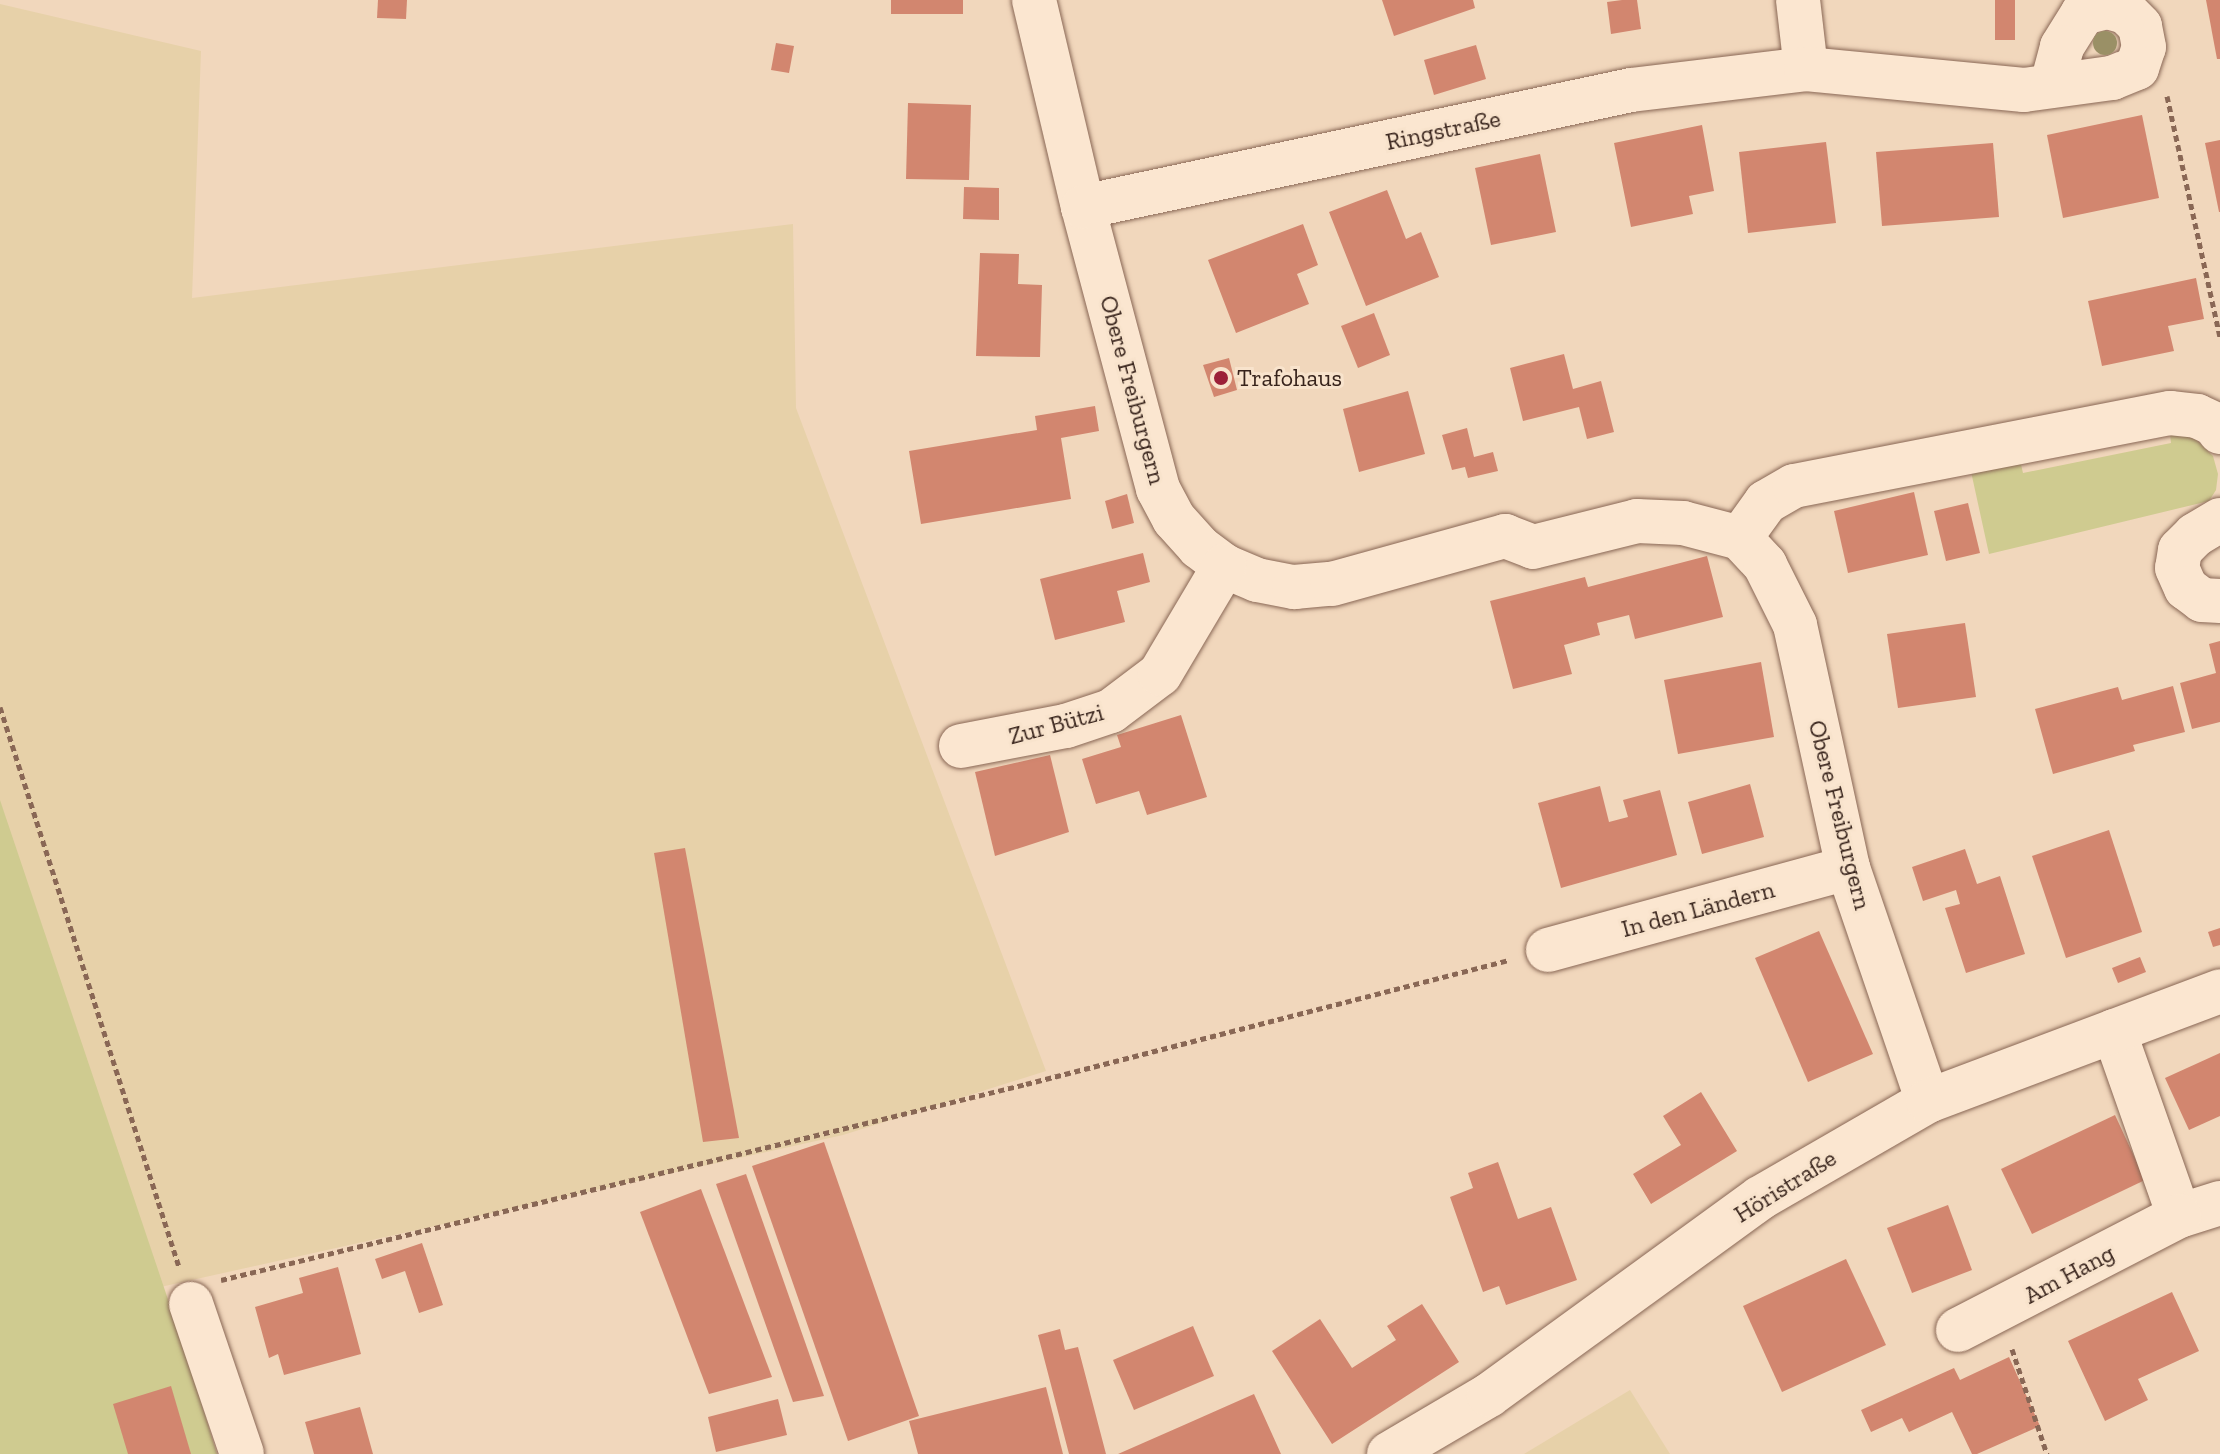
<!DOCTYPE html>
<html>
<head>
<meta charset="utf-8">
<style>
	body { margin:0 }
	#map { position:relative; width:2220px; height:1454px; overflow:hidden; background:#f1d7bc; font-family:"Zilla Slab",serif }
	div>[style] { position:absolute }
	.farmland>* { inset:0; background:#e7d1a9 }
	.green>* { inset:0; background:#cfcb90 }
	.building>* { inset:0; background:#d2866f }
	.path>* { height:5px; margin-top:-2.5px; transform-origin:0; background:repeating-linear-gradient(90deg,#896755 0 6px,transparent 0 10px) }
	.roads { filter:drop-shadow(0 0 2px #896755) drop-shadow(0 0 2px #896755) }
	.minor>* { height:44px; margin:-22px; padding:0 22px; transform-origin:22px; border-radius:22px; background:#fbe6d0 }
	.secondary>* { height:44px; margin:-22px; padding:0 22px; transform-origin:22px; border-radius:22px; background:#fbe6d0 }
	.trees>* { width:24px; height:24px; margin:-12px; border-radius:50%; background:#9a9066 }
	.dots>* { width:22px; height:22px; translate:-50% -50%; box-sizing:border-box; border:4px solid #f8e3cc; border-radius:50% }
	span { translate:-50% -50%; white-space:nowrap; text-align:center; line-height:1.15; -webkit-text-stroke:6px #f8e3cc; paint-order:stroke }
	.street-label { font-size:24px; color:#37231b }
	.poi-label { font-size:24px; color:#37231b }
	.left { translate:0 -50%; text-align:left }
</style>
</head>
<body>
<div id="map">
	<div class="farmland">
		<i style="clip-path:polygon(0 4px,201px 51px,192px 298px,793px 224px,796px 408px,1046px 1071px,843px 1135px,138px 1292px,0 1454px)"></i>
		<i style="clip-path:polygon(1630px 1390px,1670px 1454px,1524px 1454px)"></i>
	</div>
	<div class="green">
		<i style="clip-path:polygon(2169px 425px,2187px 431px,2213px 456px,2218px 474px,2216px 490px,2209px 501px,1989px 554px,1970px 467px,2019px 456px,2023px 473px,2171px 443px)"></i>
		<i style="clip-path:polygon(0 800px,184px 1347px,217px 1454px,0 1454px)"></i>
	</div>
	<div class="building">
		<i style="clip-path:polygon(378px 0,407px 0,406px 19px,377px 18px)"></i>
		<i style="clip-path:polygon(891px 0,963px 0,963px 14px,891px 14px)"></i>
		<i style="clip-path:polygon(1382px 0,1473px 0,1475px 8px,1394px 36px)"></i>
		<i style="clip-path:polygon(1622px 0,1637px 0,1641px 29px,1611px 34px,1607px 2px)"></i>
		<i style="clip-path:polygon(1995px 0,2015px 0,2015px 40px,1995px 40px)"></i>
		<i style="clip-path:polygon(2206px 0,2220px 0,2220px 59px,2217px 59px)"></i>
		<i style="clip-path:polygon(776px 43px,794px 46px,789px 73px,771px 70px)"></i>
		<i style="clip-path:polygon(1476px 45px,1486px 79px,1434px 95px,1424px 60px)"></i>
		<i style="clip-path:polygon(908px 103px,971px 105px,969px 180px,906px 179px)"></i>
		<i style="clip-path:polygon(2142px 115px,2159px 198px,2063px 218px,2047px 135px)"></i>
		<i style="clip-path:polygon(1702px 125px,1714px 191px,1689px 196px,1693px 214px,1631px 227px,1614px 143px)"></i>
		<i style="clip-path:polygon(2220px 140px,2220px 212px,2219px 212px,2205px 143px)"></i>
		<i style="clip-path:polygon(1826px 142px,1836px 223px,1748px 233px,1739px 152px)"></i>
		<i style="clip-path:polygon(1993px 143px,1999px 217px,1882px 226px,1876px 152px)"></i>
		<i style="clip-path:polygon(1540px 154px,1556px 232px,1491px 245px,1475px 168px)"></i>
		<i style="clip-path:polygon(964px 187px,999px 188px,999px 220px,963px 219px)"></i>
		<i style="clip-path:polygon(1387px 190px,1406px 239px,1421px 232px,1439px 277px,1366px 306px,1329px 212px)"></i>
		<i style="clip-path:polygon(1303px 224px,1318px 265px,1297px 274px,1309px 304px,1236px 333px,1208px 260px)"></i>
		<i style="clip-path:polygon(980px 253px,1019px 254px,1018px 284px,1042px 285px,1040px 357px,976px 356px)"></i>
		<i style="clip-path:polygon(2196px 278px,2204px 319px,2168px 326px,2174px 351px,2102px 366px,2088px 301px)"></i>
		<i style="clip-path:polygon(1374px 313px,1390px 355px,1358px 368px,1341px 326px)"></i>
		<i style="clip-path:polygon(1564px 354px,1573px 389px,1601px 381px,1614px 432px,1587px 439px,1579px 407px,1523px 421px,1510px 368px)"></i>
		<i style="clip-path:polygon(1229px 358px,1237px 390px,1214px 397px,1203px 365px)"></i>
		<i style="clip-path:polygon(1408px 391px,1425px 454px,1359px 472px,1343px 409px)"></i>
		<i style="clip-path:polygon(1095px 406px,1099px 431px,1061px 438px,1071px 499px,921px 524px,909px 451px,1037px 430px,1035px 416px)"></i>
		<i style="clip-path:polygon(1467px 428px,1474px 457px,1493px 452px,1498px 471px,1468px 478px,1465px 467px,1452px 470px,1442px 435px)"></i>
		<i style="clip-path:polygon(1914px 492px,1928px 555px,1848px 573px,1834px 511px)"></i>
		<i style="clip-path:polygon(1127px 494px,1134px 523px,1112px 529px,1105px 501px)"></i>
		<i style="clip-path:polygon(1968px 503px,1980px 553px,1946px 561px,1934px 511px)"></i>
		<i style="clip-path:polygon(1143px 553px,1150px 582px,1117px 591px,1125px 622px,1055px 640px,1040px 579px)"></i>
		<i style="clip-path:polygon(1707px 556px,1723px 617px,1635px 639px,1629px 615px,1597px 623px,1600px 635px,1564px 645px,1572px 674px,1513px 689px,1490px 601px,1585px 577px,1588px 587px)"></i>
		<i style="clip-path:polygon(1965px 623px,1976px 697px,1898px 708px,1887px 634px)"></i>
		<i style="clip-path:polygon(2220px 641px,2220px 722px,2192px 729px,2180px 683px,2216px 673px,2209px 644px)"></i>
		<i style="clip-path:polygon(1761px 662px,1774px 737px,1678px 754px,1664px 680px)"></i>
		<i style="clip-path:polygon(2173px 686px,2185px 732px,2133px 745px,2135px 751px,2053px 774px,2035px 709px,2118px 687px,2122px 700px)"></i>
		<i style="clip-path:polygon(1181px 715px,1207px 797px,1147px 815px,1139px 791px,1096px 804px,1082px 759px,1121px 747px,1117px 735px)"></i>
		<i style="clip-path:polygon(1050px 755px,1069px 832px,995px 856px,975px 772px)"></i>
		<i style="clip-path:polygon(1750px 784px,1764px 837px,1702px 854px,1688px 802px)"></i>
		<i style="clip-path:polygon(1600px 786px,1609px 822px,1628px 817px,1623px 800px,1660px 790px,1677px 855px,1561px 888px,1538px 803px)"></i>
		<i style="clip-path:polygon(2109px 830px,2142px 932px,2066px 958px,2032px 856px)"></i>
		<i style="clip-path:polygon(685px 848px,739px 1138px,703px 1142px,654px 853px)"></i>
		<i style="clip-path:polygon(1965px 849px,1977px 884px,2000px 876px,2025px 954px,1966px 973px,1945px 908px,1960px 904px,1956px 890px,1923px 901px,1912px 867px)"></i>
		<i style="clip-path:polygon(2220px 928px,2220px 945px,2213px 947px,2208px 932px)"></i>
		<i style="clip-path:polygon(1819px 931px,1873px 1054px,1808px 1082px,1755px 958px)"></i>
		<i style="clip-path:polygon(2140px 957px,2146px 972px,2118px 983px,2112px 968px)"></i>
		<i style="clip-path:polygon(2220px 1053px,2220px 1116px,2189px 1130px,2165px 1078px)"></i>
		<i style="clip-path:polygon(1701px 1092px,1737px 1151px,1651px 1204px,1633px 1174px,1681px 1145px,1663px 1116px)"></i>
		<i style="clip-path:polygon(2115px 1115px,2145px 1180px,2032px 1234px,2001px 1169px)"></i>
		<i style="clip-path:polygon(824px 1142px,919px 1416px,848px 1441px,752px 1166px)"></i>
		<i style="clip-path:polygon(1498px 1162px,1518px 1219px,1551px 1207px,1577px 1280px,1506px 1305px,1499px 1286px,1483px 1292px,1450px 1197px,1473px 1188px,1468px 1173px)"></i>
		<i style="clip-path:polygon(746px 1174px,824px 1396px,793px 1402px,716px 1184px)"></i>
		<i style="clip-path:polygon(701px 1189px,772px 1377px,709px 1394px,640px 1212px)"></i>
		<i style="clip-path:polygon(1948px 1205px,1972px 1270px,1912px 1293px,1887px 1228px)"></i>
		<i style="clip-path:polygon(422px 1243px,443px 1305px,419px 1313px,405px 1271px,382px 1279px,375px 1259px)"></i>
		<i style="clip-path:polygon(1846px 1259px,1886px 1345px,1782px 1392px,1743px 1306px)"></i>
		<i style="clip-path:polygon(338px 1267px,361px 1354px,284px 1375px,278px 1354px,269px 1358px,255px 1307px,303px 1293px,299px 1278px)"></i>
		<i style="clip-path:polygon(2172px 1292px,2199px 1351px,2138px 1379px,2148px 1400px,2105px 1421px,2068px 1341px)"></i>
		<i style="clip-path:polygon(1422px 1304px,1459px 1362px,1332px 1444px,1272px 1351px,1320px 1319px,1352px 1368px,1396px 1340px,1387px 1326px)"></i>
		<i style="clip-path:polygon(1193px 1326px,1214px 1376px,1134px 1410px,1113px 1360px)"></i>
		<i style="clip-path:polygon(1060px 1329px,1065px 1350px,1078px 1347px,1106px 1454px,1069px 1454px,1038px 1335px)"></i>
		<i style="clip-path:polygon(2009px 1357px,2040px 1426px,1977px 1454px,1972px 1454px,1952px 1412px,1909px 1432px,1902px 1418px,1871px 1432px,1861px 1410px,1954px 1368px,1960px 1380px)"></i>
		<i style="clip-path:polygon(171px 1386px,191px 1454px,128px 1454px,113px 1404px)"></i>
		<i style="clip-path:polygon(1046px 1387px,1063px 1454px,918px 1454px,909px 1421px)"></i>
		<i style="clip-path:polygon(1254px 1394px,1281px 1454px,1118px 1454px,1184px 1425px)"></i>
		<i style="clip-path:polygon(778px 1399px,787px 1435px,716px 1452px,708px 1417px)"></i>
		<i style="clip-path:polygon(360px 1407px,373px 1454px,314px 1454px,305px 1422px)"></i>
	</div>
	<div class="path">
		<i style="left:2167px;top:96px;width:247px;rotate:77.6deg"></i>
		<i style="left:0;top:707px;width:588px;rotate:72.27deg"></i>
		<i style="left:221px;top:1280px;width:829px;rotate:-13.68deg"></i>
		<i style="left:1026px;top:1084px;width:498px;rotate:-14.4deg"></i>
		<i style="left:2012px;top:1349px;width:111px;rotate:71.6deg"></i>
	</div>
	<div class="roads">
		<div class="minor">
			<i style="left:1034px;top:0;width:213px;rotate:76.7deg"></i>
			<i style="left:1083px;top:207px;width:292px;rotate:75.1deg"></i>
			<i style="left:1158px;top:489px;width:34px;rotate:62deg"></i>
			<i style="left:1174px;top:519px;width:38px;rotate:48deg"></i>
			<i style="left:1199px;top:547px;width:31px;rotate:37deg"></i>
			<i style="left:1224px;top:566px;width:36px;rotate:23deg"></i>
			<i style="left:1257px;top:580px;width:38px;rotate:11deg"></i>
			<i style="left:1294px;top:587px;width:38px;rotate:-5deg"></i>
			<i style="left:1332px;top:584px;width:180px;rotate:-15.5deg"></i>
			<i style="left:1505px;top:536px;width:30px;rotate:21deg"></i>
			<i style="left:1533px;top:547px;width:107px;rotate:-14deg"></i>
			<i style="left:1637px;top:521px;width:46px;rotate:2.5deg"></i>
			<i style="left:1683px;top:523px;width:59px;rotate:14.7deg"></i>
			<i style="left:1740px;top:538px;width:37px;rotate:47deg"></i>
			<i style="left:1765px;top:565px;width:67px;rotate:63.4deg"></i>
			<i style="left:1795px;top:625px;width:249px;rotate:77.7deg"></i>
			<i style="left:1848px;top:868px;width:246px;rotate:71.1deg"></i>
			<i style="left:1798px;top:0;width:69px;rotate:83.4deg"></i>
			<i style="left:1083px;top:207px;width:560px;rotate:-12.05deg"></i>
			<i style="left:1631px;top:90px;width:176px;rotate:-6.8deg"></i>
			<i style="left:1806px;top:69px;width:219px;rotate:5.5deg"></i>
			<i style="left:2024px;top:90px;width:89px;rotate:-7.8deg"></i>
			<i style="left:2112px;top:78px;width:27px;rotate:-22deg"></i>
			<i style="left:2137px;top:68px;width:22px;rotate:-72deg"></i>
			<i style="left:2144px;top:47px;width:21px;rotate:-101deg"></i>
			<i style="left:2140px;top:26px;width:20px;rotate:-135deg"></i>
			<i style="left:2126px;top:12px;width:20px;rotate:-165deg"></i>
			<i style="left:2107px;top:7px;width:25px;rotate:166deg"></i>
			<i style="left:2083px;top:13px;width:40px;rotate:122deg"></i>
			<i style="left:2062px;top:47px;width:39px;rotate:105deg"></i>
			<i style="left:2220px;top:520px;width:29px;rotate:149deg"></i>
			<i style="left:2195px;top:535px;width:21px;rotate:135deg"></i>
			<i style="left:2180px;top:550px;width:18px;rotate:99deg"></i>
			<i style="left:2177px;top:568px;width:22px;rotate:66deg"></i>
			<i style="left:2186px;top:588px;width:20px;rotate:37deg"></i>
			<i style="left:2202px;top:600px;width:18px;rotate:3deg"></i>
			<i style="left:1740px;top:538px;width:44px;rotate:-54.2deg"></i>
			<i style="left:1766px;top:502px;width:32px;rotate:-30deg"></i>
			<i style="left:1794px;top:486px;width:383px;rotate:-11deg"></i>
			<i style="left:2170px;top:413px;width:27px;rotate:6deg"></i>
			<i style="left:2197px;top:416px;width:19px;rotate:25deg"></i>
			<i style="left:2214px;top:424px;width:10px;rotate:53deg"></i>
			<i style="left:961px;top:746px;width:107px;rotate:-10.8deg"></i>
			<i style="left:1066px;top:726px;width:47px;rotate:-18.4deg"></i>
			<i style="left:1111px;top:711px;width:61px;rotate:-37.1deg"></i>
			<i style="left:1160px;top:674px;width:126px;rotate:-59.3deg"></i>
			<i style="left:1548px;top:950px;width:311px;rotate:-15.3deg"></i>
			<i style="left:2114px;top:1031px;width:196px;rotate:70.6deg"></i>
			<i style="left:2179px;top:1216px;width:43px;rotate:-17.6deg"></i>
			<i style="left:191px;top:1304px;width:158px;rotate:71.2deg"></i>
			<i style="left:1958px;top:1330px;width:249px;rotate:-27.3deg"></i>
		</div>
		<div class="secondary">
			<i style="left:1389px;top:1454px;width:116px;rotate:-30.5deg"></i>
			<i style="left:1489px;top:1395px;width:335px;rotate:-36deg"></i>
			<i style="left:1760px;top:1198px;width:194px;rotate:-30deg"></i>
			<i style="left:1928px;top:1101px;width:312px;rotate:-20.6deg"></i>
		</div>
	</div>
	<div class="trees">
		<i style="left:2105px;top:43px"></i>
	</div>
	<div class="dots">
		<i style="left:1221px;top:378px;background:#9c2038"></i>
	</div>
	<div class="street-label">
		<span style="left:1443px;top:130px;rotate:-12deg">Ringstraße</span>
		<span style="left:1133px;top:390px;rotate:75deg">Obere Freiburgern</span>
		<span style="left:1056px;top:724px;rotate:-15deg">Zur Bützi</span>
		<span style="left:1840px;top:815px;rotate:76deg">Obere Freiburgern</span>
		<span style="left:1698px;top:909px;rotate:-15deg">In den Ländern</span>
		<span style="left:1785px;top:1186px;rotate:-32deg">Höristraße</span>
		<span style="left:2069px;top:1274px;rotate:-28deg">Am Hang</span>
	</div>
	<div class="poi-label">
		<span class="left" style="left:1237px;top:378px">Trafohaus</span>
	</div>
</div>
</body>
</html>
